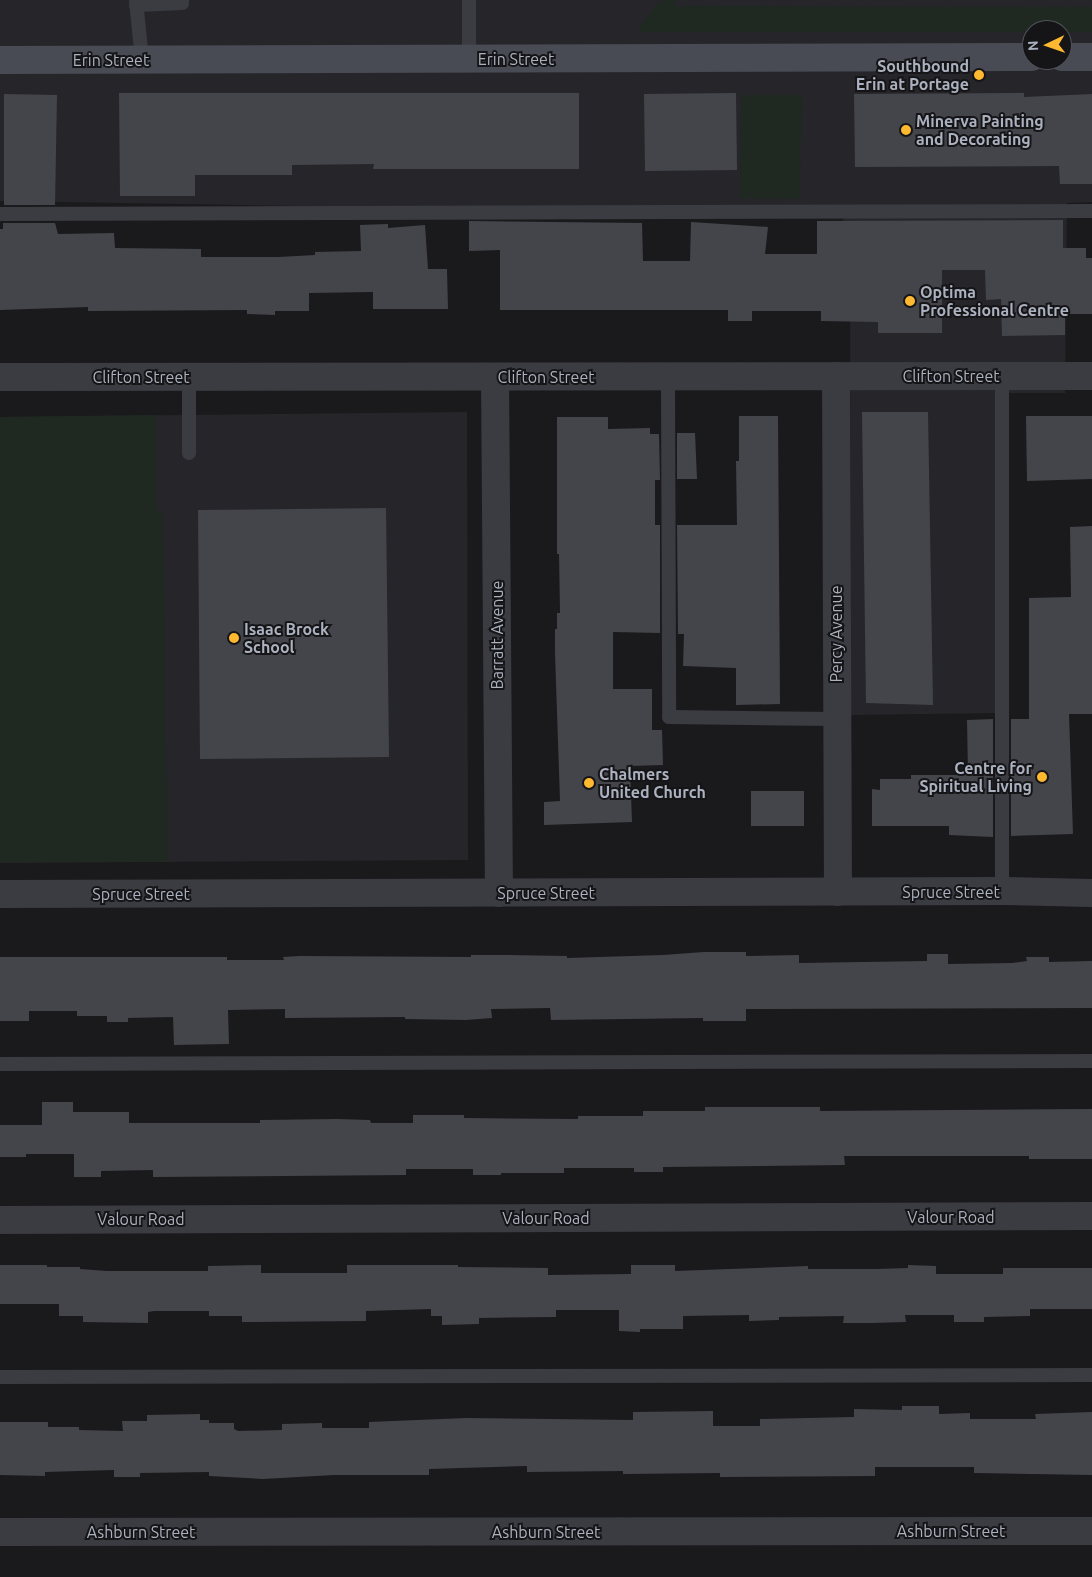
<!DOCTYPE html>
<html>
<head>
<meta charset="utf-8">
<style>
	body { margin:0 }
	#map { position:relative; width:1092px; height:1577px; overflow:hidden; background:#1a1a1d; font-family:Ubuntu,sans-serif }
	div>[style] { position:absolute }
	.built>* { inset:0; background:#26262a }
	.green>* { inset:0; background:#1f2921 }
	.building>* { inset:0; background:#44454a }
	.lane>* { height:14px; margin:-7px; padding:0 7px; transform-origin:7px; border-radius:7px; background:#3b3c42 }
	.street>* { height:28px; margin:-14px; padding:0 14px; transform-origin:14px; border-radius:14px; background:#3b3c42 }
	.secondary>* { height:28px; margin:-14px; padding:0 14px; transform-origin:14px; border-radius:14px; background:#484b53 }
	.dots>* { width:14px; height:14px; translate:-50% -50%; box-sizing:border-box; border:2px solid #151518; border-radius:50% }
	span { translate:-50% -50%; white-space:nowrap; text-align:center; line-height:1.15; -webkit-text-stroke:4px #151518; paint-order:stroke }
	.street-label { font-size:16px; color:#abb1be }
	.poi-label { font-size:16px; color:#abb1be; font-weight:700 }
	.right { translate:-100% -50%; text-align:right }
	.left { translate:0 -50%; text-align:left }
	.north { position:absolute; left:1022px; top:20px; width:50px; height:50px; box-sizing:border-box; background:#151518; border:1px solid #51535a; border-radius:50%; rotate:267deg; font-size:14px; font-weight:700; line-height:20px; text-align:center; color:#abb1be }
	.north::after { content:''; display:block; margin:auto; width:18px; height:22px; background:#ffb930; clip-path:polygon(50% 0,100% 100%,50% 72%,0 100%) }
</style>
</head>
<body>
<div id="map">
	<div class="built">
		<i style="clip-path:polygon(evenodd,0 0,1092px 0,1092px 202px,1067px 203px,1065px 393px,1007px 393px,998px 713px,851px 715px,850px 268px,844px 267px,843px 215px,0 201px,0 0,1032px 30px,1062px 30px,1062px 60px,1032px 60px,1032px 30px)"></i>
		<i style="clip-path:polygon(467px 412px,468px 860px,0 863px,0 417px)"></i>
	</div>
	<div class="green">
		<i style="clip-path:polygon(661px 0,675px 0,676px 6px,1092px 7px,1092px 32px,1062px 32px,1062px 30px,1032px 30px,1032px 32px,642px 32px,639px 30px,638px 28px)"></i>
		<i style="clip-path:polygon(741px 95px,802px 95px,800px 199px,740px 198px)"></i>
		<i style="clip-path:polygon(156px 415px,156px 509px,163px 513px,168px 862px,0 862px,0 417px)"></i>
	</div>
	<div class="building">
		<i style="clip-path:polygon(119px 93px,579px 93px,579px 169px,373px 169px,374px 164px,292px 165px,292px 175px,195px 175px,195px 196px,120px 196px)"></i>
		<i style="clip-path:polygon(736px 93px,737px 170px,645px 171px,644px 94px)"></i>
		<i style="clip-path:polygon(1024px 93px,1024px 97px,1092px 94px,1092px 184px,1060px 184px,1059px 166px,855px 167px,854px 94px)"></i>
		<i style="clip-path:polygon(4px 94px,57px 95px,55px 205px,4px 205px)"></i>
		<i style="clip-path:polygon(1063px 220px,1063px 248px,1086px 248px,1086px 258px,1092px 258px,1092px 314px,1065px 314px,1065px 335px,1002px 336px,1001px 299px,986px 300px,985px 270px,942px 270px,942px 333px,878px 333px,878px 322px,821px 321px,821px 311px,752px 311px,752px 321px,728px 321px,728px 310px,500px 310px,500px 250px,469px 251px,469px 221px,642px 223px,643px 261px,690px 261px,691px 222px,768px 227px,765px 254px,817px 254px,817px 221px)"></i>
		<i style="clip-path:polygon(3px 223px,55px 223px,58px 234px,114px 233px,115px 248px,201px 249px,201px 257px,279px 257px,315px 255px,315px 252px,361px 251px,360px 225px,388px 224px,388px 228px,425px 225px,428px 269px,447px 269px,448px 309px,373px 309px,373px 292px,309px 293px,309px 311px,275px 311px,275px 315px,247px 314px,247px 310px,88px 311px,88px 307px,0 310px,0 229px,3px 229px)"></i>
		<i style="clip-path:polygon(862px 412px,928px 412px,933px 705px,866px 703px)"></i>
		<i style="clip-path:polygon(739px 416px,778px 416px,780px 704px,736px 705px,736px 668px,683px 666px,684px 634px,678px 634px,677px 525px,737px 525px,736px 461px,739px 461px)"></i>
		<i style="clip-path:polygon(1026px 416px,1092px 416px,1092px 479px,1027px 481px)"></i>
		<i style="clip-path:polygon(557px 417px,608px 417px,608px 429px,650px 428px,650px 434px,659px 434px,660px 480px,655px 480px,655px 525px,660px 525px,660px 633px,613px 632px,613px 689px,652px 689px,652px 730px,662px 730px,663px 765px,630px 766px,632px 822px,544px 825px,544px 802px,560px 801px,555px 653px,555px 629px,557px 629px,557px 613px,560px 613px,559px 554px,557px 554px)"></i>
		<i style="clip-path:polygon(677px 433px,695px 433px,697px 479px,677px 479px)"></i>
		<i style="clip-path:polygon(386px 508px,389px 757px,200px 759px,198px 510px)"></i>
		<i style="clip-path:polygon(1092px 526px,1092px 714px,1069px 714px,1073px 834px,1011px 836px,1011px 719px,1029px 719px,1029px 598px,1071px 597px,1070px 527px)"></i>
		<i style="clip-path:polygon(993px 719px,993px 837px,949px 835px,949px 826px,872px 826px,872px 789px,880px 790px,880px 779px,911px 779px,911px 775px,968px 775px,967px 720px)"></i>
		<i style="clip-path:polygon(751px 791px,804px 791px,804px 826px,751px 826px)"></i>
		<i style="clip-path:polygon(704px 952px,746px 952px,746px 956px,799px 955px,799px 963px,927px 961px,927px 954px,948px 954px,948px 964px,1012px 963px,1027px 961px,1026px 957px,1049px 957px,1049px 962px,1092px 961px,1092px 1008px,746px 1009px,746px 1021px,703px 1021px,703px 1018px,551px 1020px,550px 1008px,491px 1009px,492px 1018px,466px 1020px,405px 1019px,405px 1017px,285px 1018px,285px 1009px,228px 1010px,229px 1044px,174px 1045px,173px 1017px,128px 1018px,128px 1022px,107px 1022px,107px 1016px,77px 1016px,77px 1011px,29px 1011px,29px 1021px,0 1021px,0 957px,227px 957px,227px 960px,284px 960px,283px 957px,300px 956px,471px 957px,471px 955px,504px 955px,567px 956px,567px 958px,663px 955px)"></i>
		<i style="clip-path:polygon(42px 1102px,73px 1102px,73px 1112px,129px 1112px,129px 1123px,260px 1123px,260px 1120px,337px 1119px,370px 1120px,371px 1123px,413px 1123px,413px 1115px,464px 1115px,464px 1118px,578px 1119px,578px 1116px,643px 1116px,643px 1111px,705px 1111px,705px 1107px,820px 1107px,820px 1111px,1092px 1109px,1092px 1159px,1029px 1159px,1029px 1156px,844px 1156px,845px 1165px,663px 1167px,663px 1172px,634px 1172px,634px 1168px,564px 1168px,564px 1173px,501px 1173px,501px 1175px,473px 1175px,473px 1169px,406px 1169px,406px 1175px,153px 1177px,153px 1170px,101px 1171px,101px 1177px,74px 1177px,74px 1154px,26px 1154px,26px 1157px,0 1157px,0 1125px,42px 1125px)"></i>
		<i style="clip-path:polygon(0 1265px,47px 1265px,47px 1267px,80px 1267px,80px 1269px,107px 1271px,208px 1271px,208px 1266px,261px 1265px,261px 1273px,347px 1273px,347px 1265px,458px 1265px,458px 1267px,548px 1268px,548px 1275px,631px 1274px,631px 1265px,675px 1265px,675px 1271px,808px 1266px,808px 1269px,876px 1269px,908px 1268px,908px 1265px,936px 1266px,936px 1274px,1003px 1274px,1003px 1268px,1092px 1268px,1092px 1309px,1030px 1309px,1030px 1316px,984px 1317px,984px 1322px,954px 1322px,954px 1315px,905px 1315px,906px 1322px,872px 1323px,843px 1323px,844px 1316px,779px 1317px,779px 1320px,749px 1321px,749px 1315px,683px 1316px,683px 1329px,640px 1329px,640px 1332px,619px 1331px,619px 1310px,556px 1310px,556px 1317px,479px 1318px,479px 1324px,442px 1325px,442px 1316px,431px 1316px,431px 1309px,366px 1311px,366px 1321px,242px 1322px,242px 1316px,209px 1316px,209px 1311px,154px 1311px,148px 1312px,148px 1323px,83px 1322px,83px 1316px,59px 1316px,59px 1304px,0 1304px)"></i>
		<i style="clip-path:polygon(902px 1406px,939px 1406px,939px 1414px,970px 1413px,970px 1419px,1036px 1419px,1035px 1414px,1092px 1412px,1092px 1475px,974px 1473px,974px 1467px,875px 1467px,875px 1476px,720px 1477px,720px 1473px,623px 1474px,623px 1471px,527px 1472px,527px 1466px,429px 1469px,429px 1475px,334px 1475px,263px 1479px,209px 1476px,209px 1472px,140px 1473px,140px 1477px,114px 1477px,114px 1470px,45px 1472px,45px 1476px,0 1475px,0 1422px,48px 1422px,48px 1427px,79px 1427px,79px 1430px,123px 1431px,122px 1421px,147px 1421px,147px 1415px,200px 1414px,200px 1420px,209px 1420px,209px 1423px,234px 1423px,234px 1429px,238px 1431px,282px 1430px,282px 1424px,322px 1423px,322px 1428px,369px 1428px,369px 1422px,466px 1418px,633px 1420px,633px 1412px,713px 1411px,713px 1426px,760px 1426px,760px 1419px,854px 1417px,854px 1409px,902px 1410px)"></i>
	</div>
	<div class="lane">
		<i style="left:136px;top:0;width:60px;rotate:84.3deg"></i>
		<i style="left:469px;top:0;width:59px;rotate:90deg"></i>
		<i style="left:136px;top:5px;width:46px;rotate:-2.5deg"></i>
		<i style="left:182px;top:3px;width:3px;rotate:-90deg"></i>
		<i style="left:0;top:214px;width:1092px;rotate:-0.16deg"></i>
		<i style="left:668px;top:377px;width:340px;rotate:89.8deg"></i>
		<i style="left:669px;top:717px;width:167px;rotate:0.7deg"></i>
		<i style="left:189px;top:453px;width:76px;rotate:-90deg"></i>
		<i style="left:1002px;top:891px;width:515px;rotate:-90deg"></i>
		<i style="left:0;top:1064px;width:1092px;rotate:-0.16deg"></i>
		<i style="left:0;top:1377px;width:1092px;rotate:-0.1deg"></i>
	</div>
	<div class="street">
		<i style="left:836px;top:376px;width:516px;rotate:89.78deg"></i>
		<i style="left:0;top:377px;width:1092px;rotate:-0.05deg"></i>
		<i style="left:495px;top:377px;width:516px;rotate:89.56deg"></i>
		<i style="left:0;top:894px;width:1002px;rotate:-0.17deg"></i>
		<i style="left:1002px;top:891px;width:90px;rotate:1.3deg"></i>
		<i style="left:0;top:1220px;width:1092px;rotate:-0.21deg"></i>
		<i style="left:0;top:1532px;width:1092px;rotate:-0.05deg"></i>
	</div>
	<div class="secondary">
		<i style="left:1062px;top:57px;width:30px"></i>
		<i style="left:0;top:60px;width:1032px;rotate:-0.17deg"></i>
	</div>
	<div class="dots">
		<i style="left:979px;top:75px;background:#ffb930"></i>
		<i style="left:906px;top:130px;background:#ffb930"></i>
		<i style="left:910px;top:301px;background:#ffb930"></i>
		<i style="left:234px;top:638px;background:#ffb930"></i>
		<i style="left:1042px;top:777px;background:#ffb930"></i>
		<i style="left:589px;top:783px;background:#ffb930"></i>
	</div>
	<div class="street-label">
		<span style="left:516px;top:59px">Erin Street</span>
		<span style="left:111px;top:60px">Erin Street</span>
		<span style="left:951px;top:376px">Clifton Street</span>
		<span style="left:141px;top:377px">Clifton Street</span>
		<span style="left:546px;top:377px">Clifton Street</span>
		<span style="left:836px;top:634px;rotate:-90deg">Percy Avenue</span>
		<span style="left:497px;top:635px;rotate:-90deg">Barratt Avenue</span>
		<span style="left:951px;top:892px">Spruce Street</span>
		<span style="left:546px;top:893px">Spruce Street</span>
		<span style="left:141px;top:894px">Spruce Street</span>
		<span style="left:951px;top:1217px">Valour Road</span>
		<span style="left:546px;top:1218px">Valour Road</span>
		<span style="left:141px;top:1219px">Valour Road</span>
		<span style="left:951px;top:1531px">Ashburn Street</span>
		<span style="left:141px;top:1532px">Ashburn Street</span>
		<span style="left:546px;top:1532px">Ashburn Street</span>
	</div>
	<div class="poi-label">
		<span class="right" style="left:969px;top:75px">Southbound<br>Erin at Portage</span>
		<span class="left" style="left:916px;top:130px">Minerva Painting<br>and Decorating</span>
		<span class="left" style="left:920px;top:301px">Optima<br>Professional Centre</span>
		<span class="left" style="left:244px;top:638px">Isaac Brock<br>School</span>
		<span class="right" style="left:1032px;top:777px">Centre for<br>Spiritual Living</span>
		<span class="left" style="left:599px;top:783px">Chalmers<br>United Church</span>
	</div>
	<div class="north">N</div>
</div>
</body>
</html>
